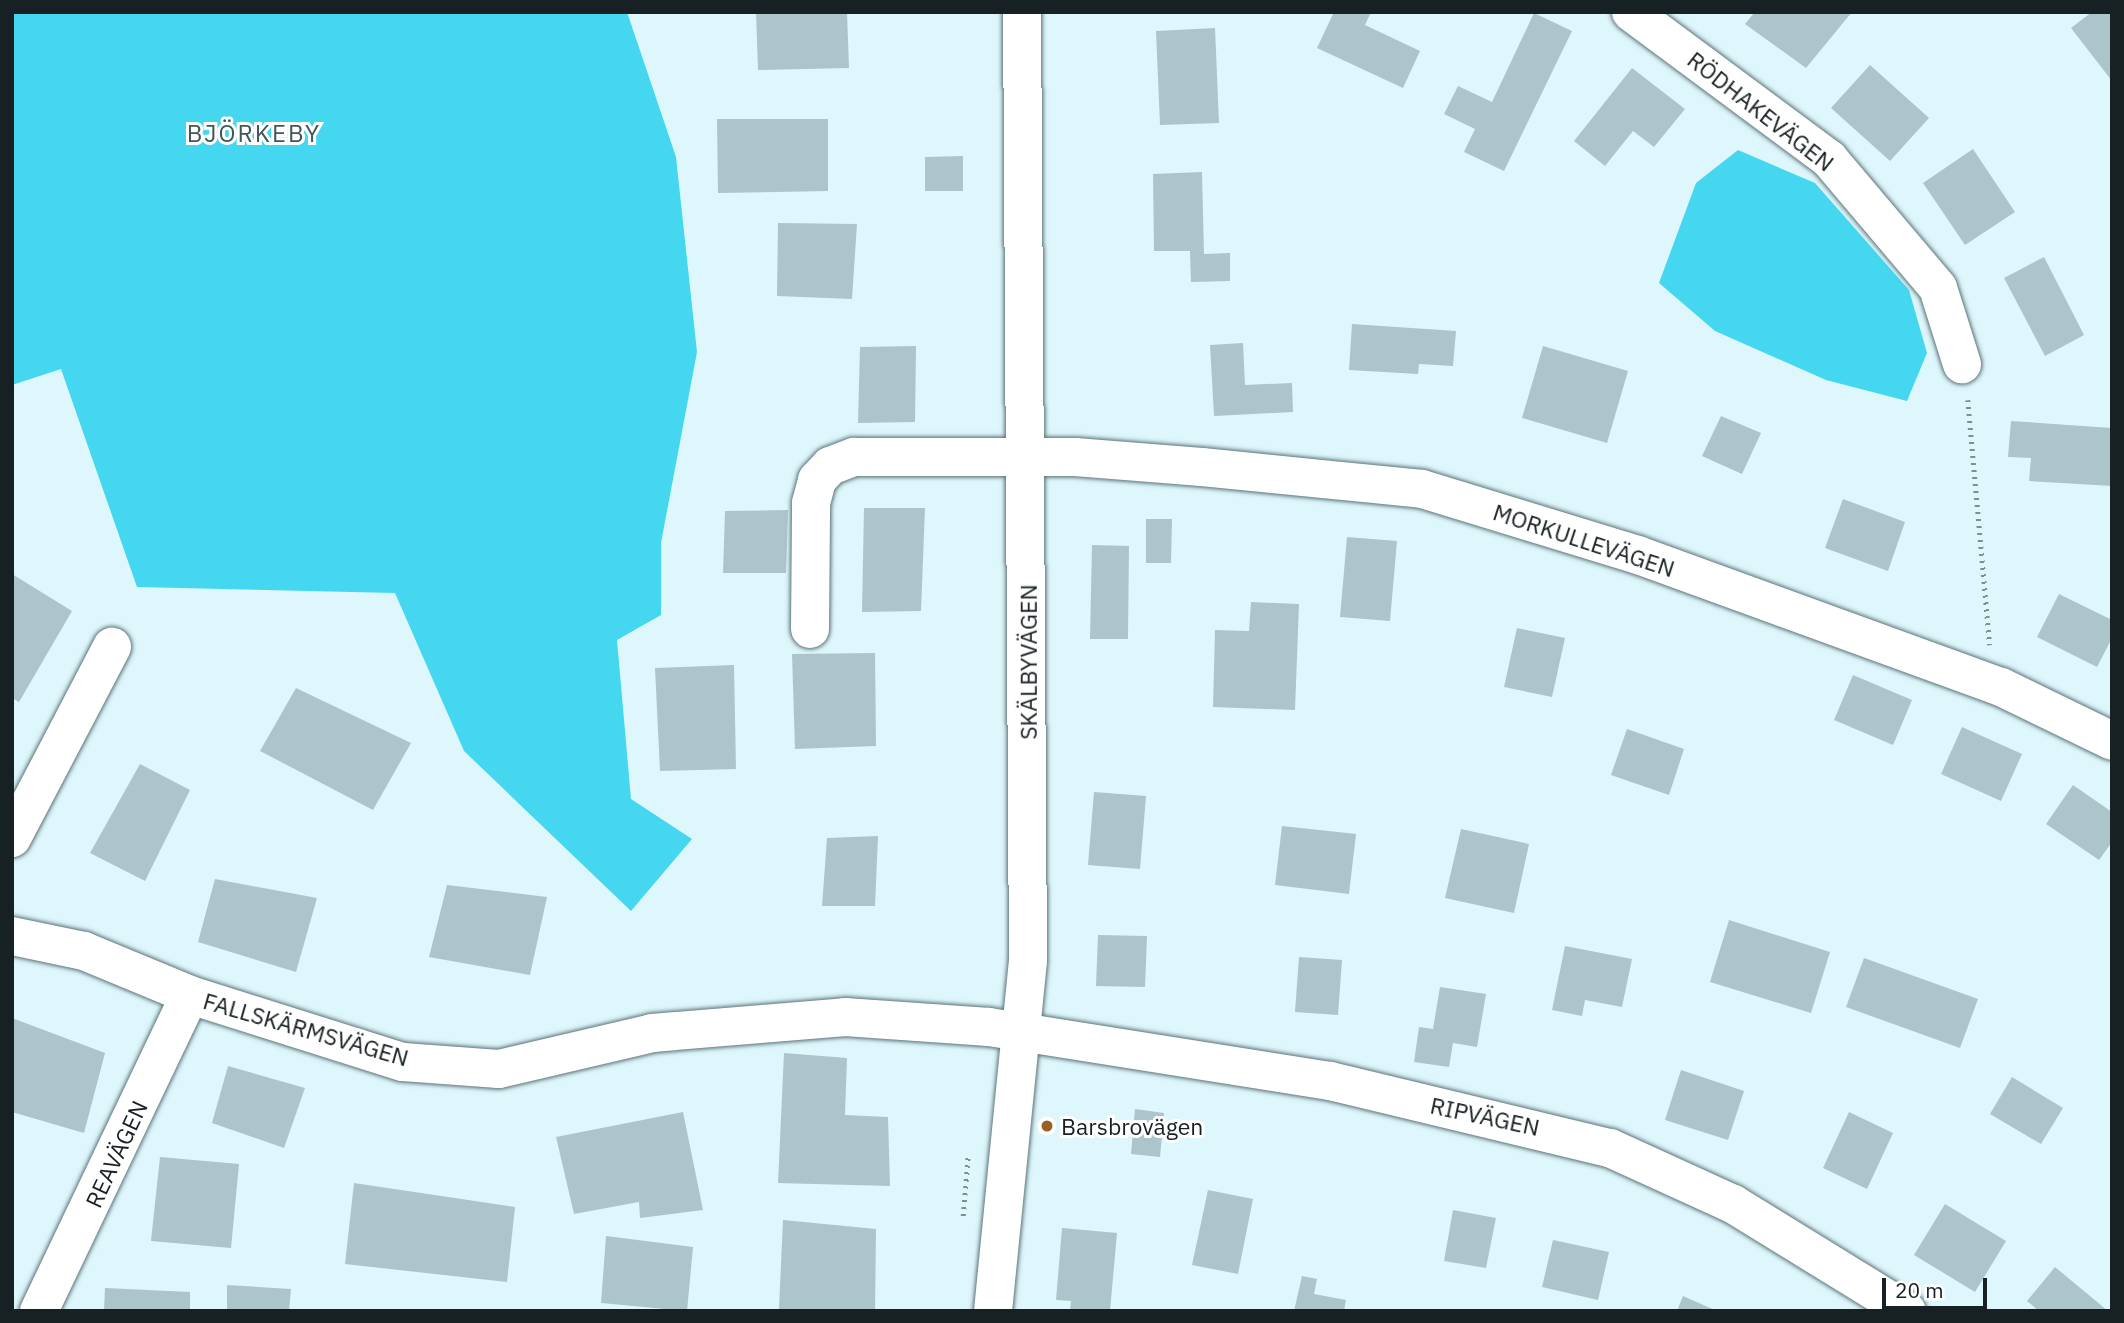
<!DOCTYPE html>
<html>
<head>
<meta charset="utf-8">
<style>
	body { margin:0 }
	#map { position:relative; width:2124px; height:1323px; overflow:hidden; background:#ddf7fc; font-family:"IBM Plex Sans",sans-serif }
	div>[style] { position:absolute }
	.forest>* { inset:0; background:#45d7ef }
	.building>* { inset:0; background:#acc5ca }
	.path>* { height:4.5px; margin-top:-2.25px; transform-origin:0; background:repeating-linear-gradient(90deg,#7e8f93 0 2px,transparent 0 7px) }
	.roads { filter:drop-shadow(0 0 2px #5d7478) drop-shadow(0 0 2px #5d7478) }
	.minor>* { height:38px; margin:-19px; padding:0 19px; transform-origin:19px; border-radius:19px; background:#fff }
	.dots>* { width:19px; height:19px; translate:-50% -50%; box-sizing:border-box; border:4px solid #fff; border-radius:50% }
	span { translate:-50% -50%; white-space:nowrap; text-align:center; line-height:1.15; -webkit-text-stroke:6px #fff; paint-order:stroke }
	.street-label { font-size:23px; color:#172022 }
	.poi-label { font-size:23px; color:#172022 }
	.left { translate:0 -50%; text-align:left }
	.neighbourhood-label { font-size:24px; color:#41575b; letter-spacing:2px }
	.frame { position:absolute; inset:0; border:14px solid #172022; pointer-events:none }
	.scale { position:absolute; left:1882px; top:1278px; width:105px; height:32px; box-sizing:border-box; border:4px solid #172022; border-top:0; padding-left:9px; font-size:21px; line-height:24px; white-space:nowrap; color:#172022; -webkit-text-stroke:5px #fff; paint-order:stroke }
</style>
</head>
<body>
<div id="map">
	<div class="forest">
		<i style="clip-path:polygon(12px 12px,627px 12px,676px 157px,697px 352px,661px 543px,661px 615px,617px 640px,631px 799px,692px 839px,631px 911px,464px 751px,395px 593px,137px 587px,61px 369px,12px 385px)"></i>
		<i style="clip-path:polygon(1738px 150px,1815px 183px,1909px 290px,1927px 353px,1907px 401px,1826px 380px,1715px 331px,1659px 283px,1696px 183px)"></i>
	</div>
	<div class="building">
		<i style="clip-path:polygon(756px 12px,847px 12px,849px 68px,758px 70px)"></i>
		<i style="clip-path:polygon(1334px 12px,1371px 12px,1365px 25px,1420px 51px,1403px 88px,1317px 48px)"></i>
		<i style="clip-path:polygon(1755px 12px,1852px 12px,1806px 68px,1745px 24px)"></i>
		<i style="clip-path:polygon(2092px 12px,2112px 12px,2112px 81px,2071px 28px)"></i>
		<i style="clip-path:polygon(1534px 13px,1572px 31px,1504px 171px,1464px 152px,1475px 129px,1444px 114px,1458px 86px,1492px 102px)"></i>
		<i style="clip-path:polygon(1215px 28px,1219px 123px,1160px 125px,1156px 31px)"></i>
		<i style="clip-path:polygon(1870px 65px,1929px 118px,1890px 161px,1831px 108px)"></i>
		<i style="clip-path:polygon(1632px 68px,1685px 109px,1654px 147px,1633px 131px,1605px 166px,1574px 141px)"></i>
		<i style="clip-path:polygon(717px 119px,828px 119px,828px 191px,718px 193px)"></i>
		<i style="clip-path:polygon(1973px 149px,2015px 212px,1965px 245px,1923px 183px)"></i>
		<i style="clip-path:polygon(963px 156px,963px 191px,925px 191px,925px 157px)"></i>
		<i style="clip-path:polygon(1202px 172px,1204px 254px,1230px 253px,1230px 281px,1191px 282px,1190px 251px,1154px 251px,1153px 174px)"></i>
		<i style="clip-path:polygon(778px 223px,857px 224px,852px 299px,777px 296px)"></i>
		<i style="clip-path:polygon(2044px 257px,2084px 335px,2045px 356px,2004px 278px)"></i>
		<i style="clip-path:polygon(1352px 324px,1456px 331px,1453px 366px,1419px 364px,1418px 374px,1349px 370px)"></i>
		<i style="clip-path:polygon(1243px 343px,1245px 385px,1292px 383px,1293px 412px,1214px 416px,1210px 345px)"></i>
		<i style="clip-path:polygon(916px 346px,915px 422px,858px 423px,860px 347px)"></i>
		<i style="clip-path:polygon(1543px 346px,1628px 371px,1607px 443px,1522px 418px)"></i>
		<i style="clip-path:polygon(1721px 416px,1761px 433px,1742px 474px,1702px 456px)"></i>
		<i style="clip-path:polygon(2011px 421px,2112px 428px,2112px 486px,2029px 481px,2031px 458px,2008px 457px)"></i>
		<i style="clip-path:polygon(1843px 499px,1905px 522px,1888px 571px,1825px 548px)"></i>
		<i style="clip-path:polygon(864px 508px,925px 508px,921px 611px,862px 612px)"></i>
		<i style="clip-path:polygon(788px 510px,786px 573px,723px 573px,725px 511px)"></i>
		<i style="clip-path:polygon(1146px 519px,1172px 519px,1171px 563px,1146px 563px)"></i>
		<i style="clip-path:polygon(1347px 537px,1397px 541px,1390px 621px,1340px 617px)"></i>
		<i style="clip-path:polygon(1092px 545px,1129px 546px,1128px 639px,1090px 639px)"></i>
		<i style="clip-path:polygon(12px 574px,72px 611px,19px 702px,12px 698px)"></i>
		<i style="clip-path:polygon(2059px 594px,2112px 620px,2112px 638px,2097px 667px,2037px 637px)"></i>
		<i style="clip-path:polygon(1251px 602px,1299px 604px,1295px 710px,1213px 707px,1215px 630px,1249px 631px)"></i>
		<i style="clip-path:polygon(1517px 628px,1565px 638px,1552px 697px,1504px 687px)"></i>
		<i style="clip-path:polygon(875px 653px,876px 746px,795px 749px,792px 654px)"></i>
		<i style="clip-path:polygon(734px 665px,736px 769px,660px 771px,655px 668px)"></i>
		<i style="clip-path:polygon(1853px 675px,1912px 700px,1893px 745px,1834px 720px)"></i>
		<i style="clip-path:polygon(296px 688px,411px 743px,373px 810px,260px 751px)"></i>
		<i style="clip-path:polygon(1962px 727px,2022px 754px,2001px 801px,1941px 774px)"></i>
		<i style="clip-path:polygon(1627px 729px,1684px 749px,1669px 795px,1611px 775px)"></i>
		<i style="clip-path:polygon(140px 764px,190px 790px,145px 881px,90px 853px)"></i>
		<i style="clip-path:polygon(2073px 785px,2112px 812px,2112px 842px,2099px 860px,2046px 824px)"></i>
		<i style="clip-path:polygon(1094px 792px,1146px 796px,1140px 869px,1088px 865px)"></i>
		<i style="clip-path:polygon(1282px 826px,1356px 834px,1349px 894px,1275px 885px)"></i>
		<i style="clip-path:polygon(1461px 829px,1529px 844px,1514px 913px,1445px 898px)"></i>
		<i style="clip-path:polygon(878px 836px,875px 906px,822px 906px,827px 838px)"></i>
		<i style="clip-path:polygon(215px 879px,317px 898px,296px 972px,198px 942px)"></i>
		<i style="clip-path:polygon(447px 885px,547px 897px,530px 975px,429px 957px)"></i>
		<i style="clip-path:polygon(1729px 920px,1830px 952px,1811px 1013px,1710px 982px)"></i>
		<i style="clip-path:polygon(1098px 935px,1147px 936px,1145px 987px,1096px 986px)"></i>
		<i style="clip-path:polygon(1565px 946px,1632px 959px,1622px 1007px,1585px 1000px,1582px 1016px,1552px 1010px)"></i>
		<i style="clip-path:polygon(1299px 957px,1342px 960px,1338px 1015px,1295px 1012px)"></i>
		<i style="clip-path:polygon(1864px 958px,1978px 999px,1960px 1048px,1846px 1007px)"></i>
		<i style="clip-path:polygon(1440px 987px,1486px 994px,1477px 1047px,1453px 1043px,1449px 1067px,1414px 1062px,1419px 1027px,1433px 1029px)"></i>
		<i style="clip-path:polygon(12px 1018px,105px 1053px,84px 1133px,12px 1112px)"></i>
		<i style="clip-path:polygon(784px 1053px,847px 1058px,845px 1115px,888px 1117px,890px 1186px,778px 1183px)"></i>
		<i style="clip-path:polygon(228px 1066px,305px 1088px,284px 1148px,212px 1123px)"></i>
		<i style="clip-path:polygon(1681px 1070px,1744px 1091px,1728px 1140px,1665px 1120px)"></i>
		<i style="clip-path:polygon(2012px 1077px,2063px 1108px,2041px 1144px,1990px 1114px)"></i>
		<i style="clip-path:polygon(1135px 1109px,1164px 1113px,1160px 1157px,1131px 1154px)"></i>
		<i style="clip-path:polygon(683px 1112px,703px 1210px,640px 1218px,639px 1202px,574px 1214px,556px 1137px)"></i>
		<i style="clip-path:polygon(1849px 1112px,1893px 1133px,1867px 1189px,1823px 1168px)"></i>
		<i style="clip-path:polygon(160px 1157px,239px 1164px,231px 1248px,151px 1241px)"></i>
		<i style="clip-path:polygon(354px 1183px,515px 1207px,507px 1282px,345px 1264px)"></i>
		<i style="clip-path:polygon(1208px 1190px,1253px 1199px,1238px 1274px,1192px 1265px)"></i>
		<i style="clip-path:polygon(1945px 1204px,2006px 1241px,1975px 1292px,1914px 1255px)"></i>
		<i style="clip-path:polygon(1453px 1210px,1496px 1218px,1486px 1268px,1444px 1261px)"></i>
		<i style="clip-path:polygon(783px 1220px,876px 1229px,875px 1311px,779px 1309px)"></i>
		<i style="clip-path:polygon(1062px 1228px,1117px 1233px,1110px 1311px,1070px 1311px,1071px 1301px,1056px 1300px)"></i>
		<i style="clip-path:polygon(606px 1236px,693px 1247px,687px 1311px,601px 1303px)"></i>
		<i style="clip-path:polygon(1553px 1240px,1609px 1252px,1598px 1300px,1542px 1287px)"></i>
		<i style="clip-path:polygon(2055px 1267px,2108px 1311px,2039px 1311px,2027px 1301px)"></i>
		<i style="clip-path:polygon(1302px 1276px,1317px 1279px,1314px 1294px,1346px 1300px,1344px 1311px,1294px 1311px)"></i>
		<i style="clip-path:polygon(227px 1285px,291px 1289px,289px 1311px,227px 1311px)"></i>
		<i style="clip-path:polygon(105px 1288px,190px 1292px,190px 1311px,104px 1311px)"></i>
		<i style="clip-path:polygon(1683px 1296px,1717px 1311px,1677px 1311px)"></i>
	</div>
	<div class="path">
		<i style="left:1968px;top:400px;width:246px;rotate:84.9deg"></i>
		<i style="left:963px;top:1216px;width:61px;rotate:-85.3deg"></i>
	</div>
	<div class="roads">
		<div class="minor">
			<i style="left:1631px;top:12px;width:247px;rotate:36.6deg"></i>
			<i style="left:1829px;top:159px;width:169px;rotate:49.8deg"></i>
			<i style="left:1938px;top:288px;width:80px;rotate:72.5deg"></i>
			<i style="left:810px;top:629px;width:126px;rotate:-89.5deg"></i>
			<i style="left:811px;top:503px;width:24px;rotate:-75deg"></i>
			<i style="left:817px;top:480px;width:19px;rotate:-47deg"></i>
			<i style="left:830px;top:466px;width:26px;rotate:-21deg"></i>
			<i style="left:854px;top:457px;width:221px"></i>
			<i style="left:1075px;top:457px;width:127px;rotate:4.5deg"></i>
			<i style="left:1202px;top:467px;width:221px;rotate:5.7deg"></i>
			<i style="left:1422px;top:489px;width:226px;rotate:17deg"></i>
			<i style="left:1638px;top:555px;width:386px;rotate:20deg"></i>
			<i style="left:2001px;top:687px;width:123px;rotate:25.9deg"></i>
			<i style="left:12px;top:838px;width:216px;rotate:-62.4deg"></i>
			<i style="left:12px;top:936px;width:74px;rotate:11.8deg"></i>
			<i style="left:84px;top:951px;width:115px;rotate:22.5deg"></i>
			<i style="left:190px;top:995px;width:223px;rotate:17.5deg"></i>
			<i style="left:403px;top:1062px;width:96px;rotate:4.2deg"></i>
			<i style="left:499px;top:1069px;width:157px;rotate:-13.2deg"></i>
			<i style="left:652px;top:1033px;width:194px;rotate:-4.7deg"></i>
			<i style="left:845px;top:1017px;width:144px;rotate:4deg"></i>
			<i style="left:989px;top:1027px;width:345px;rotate:9deg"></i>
			<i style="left:1330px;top:1081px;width:288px;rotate:13.5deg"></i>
			<i style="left:1610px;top:1148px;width:135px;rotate:24.5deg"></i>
			<i style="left:1733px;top:1204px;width:204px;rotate:31.6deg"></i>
			<i style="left:39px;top:1311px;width:350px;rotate:-64.5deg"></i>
			<i style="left:993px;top:1311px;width:351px;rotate:-84.3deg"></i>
			<i style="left:1028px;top:962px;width:950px;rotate:-90.36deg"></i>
		</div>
	</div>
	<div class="dots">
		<i style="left:1047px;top:1126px;background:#9c5f23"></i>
	</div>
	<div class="street-label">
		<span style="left:1761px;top:111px;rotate:38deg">RÖDHAKEVÄGEN</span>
		<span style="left:1584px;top:540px;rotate:18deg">MORKULLEVÄGEN</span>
		<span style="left:1028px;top:662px;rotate:-90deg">SKÄLBYVÄGEN</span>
		<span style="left:306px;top:1029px;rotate:16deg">FALLSKÄRMSVÄGEN</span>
		<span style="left:1485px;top:1116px;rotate:12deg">RIPVÄGEN</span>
		<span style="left:116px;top:1154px;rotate:-65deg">REAVÄGEN</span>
	</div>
	<div class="poi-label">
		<span class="left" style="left:1061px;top:1126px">Barsbrovägen</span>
	</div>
	<div class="neighbourhood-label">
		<span style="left:254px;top:134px">BJÖRKEBY</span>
	</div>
	<div class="frame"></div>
	<div class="scale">20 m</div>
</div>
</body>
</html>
